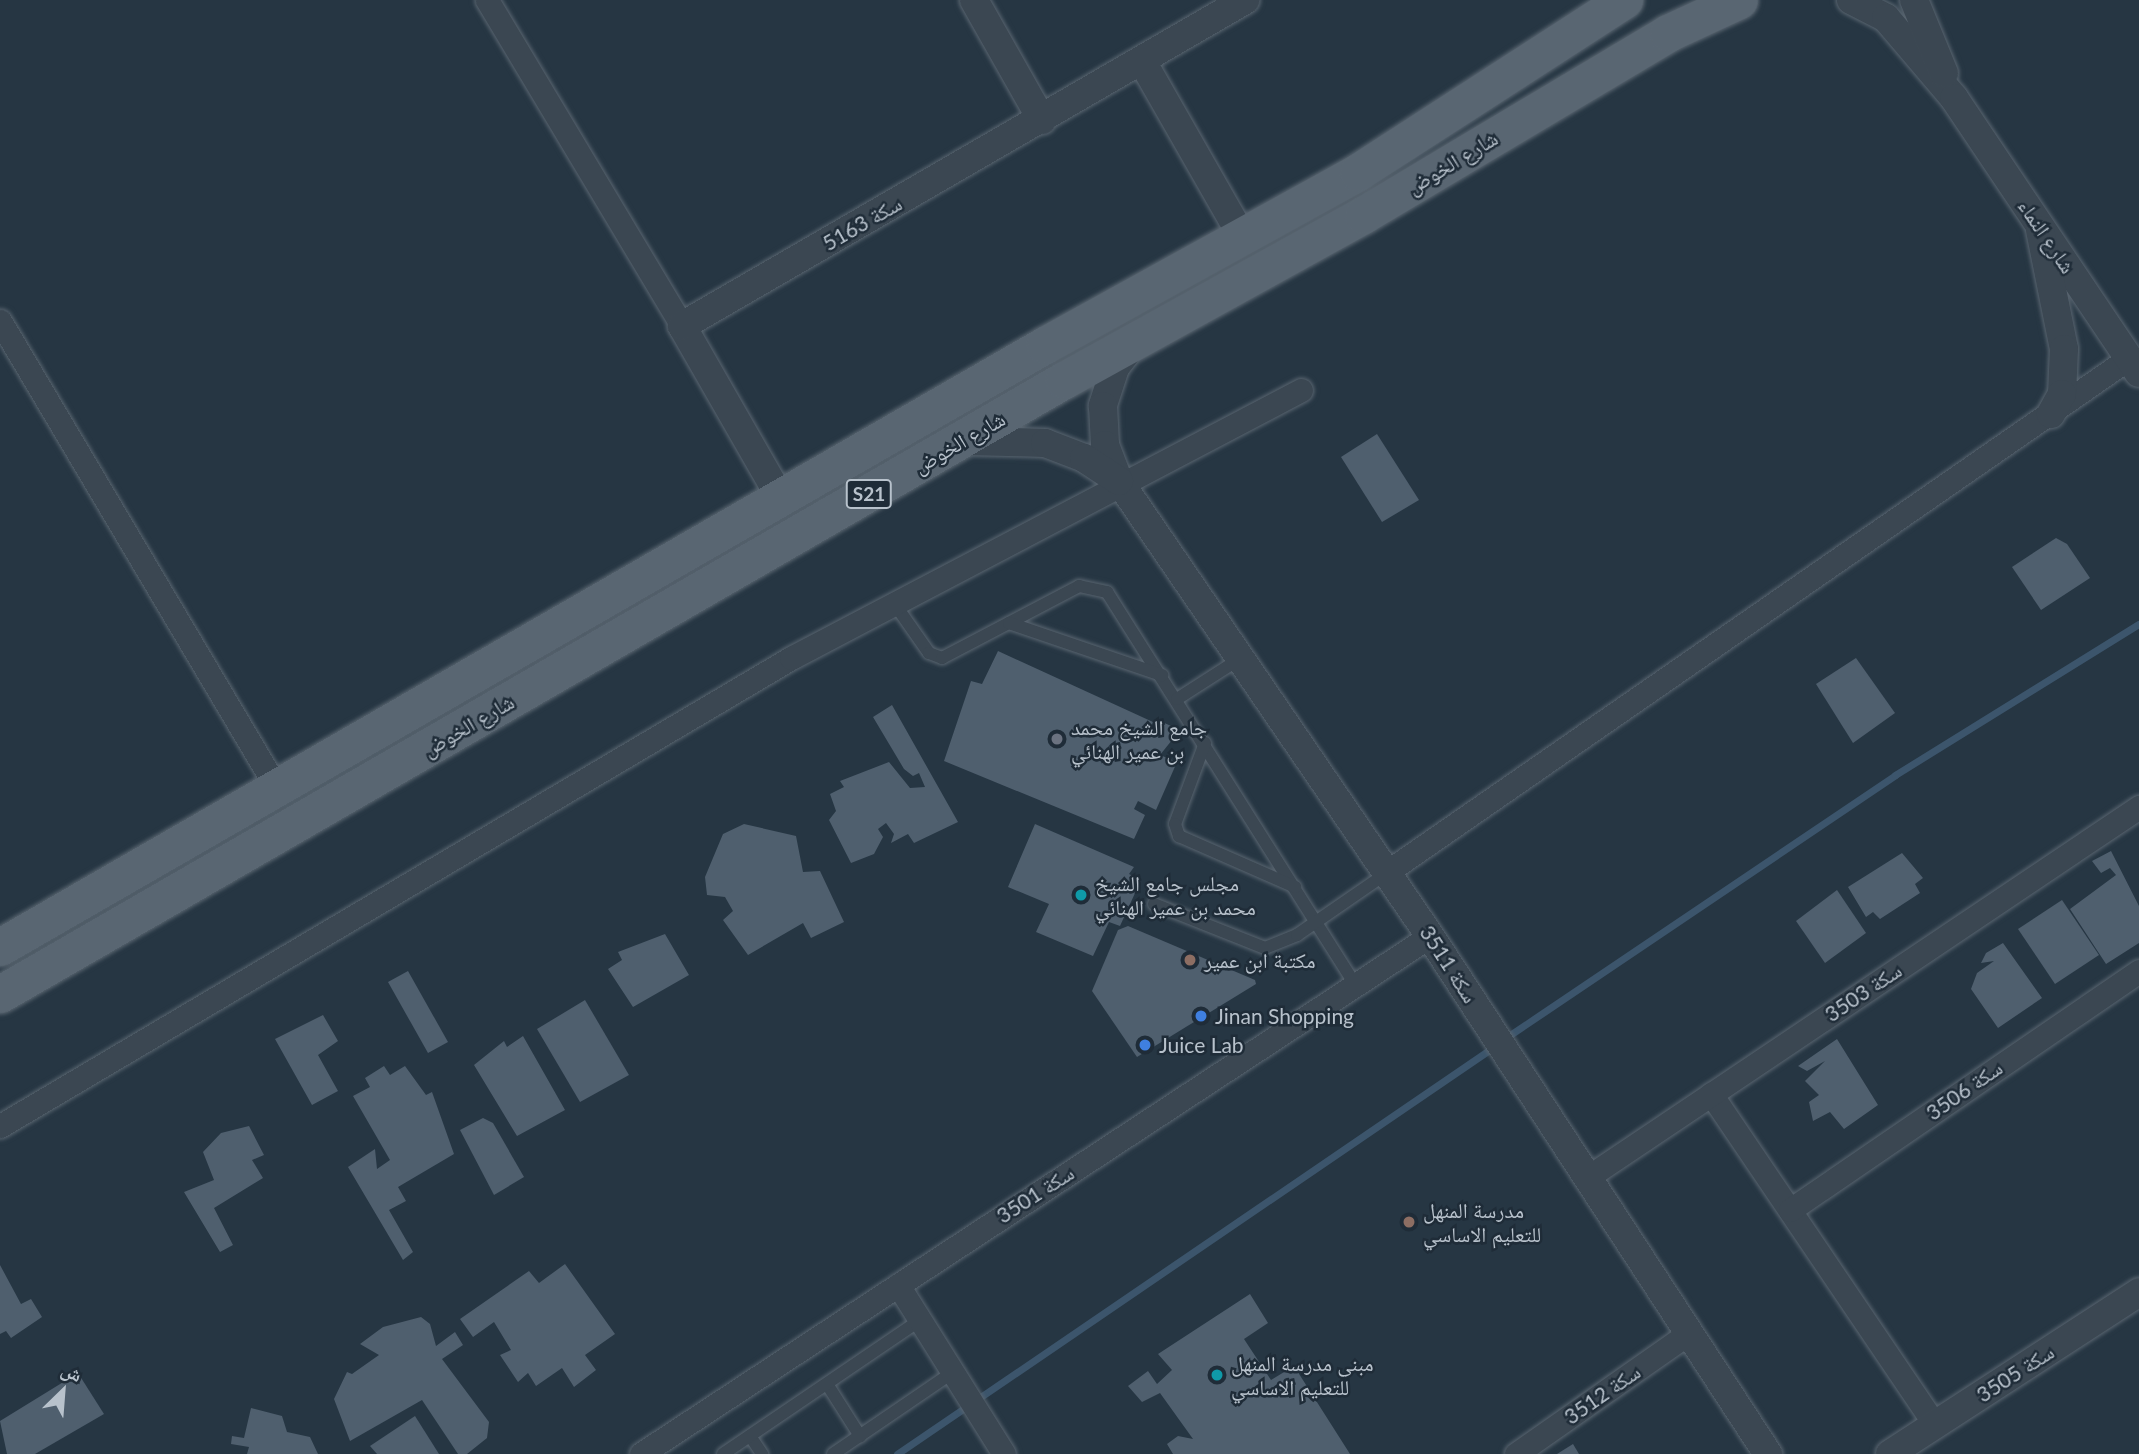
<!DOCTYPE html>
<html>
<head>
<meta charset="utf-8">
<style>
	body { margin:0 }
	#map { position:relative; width:2139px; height:1454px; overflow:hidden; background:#263643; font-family:Lato,"Noto Naskh Arabic",sans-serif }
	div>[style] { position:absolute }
	.stream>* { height:7px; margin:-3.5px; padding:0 3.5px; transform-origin:3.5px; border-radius:3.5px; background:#3c556c }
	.building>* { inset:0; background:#4f5f6e }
	.roads { filter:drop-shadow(0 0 2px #596570) drop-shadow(0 0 2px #596570) }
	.service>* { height:12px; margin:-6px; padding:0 6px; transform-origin:6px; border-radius:6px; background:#3b4752 }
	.minor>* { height:23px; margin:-11.5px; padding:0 11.5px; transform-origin:11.5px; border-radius:11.5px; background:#3b4752 }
	.tertiary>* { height:28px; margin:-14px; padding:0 14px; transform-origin:14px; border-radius:14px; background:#3b4752 }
	.primary>* { height:37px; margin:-18.5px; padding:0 18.5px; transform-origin:18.5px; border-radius:18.5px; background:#596672 }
	.dots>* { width:19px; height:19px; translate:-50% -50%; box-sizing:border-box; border:4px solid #1f2c38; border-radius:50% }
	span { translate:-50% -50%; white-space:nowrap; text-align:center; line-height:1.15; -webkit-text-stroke:5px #1f2c38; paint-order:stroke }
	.shield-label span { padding:2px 5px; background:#1f2c38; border:2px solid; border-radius:5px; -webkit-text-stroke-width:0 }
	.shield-label { font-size:19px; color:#b8c2cc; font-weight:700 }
	.street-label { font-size:21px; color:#b8c2cc }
	.poi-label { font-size:21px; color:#b8c2cc }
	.left { translate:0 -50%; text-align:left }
	.north { position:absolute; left:28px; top:1356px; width:70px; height:70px; -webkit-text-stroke:5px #1f2c38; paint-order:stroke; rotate:25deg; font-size:19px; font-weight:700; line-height:28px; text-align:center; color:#b8c2cc }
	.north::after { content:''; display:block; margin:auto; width:24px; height:32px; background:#b8c2cc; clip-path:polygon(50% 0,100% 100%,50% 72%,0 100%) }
</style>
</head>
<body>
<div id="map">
	<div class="stream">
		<i style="left:1504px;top:1039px;width:472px;rotate:-34deg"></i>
		<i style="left:1895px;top:775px;width:287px;rotate:-31.8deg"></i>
		<i style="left:897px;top:1454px;width:724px;rotate:-34.3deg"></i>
	</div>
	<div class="building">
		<i style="clip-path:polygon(1377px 434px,1419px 500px,1382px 522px,1341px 457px)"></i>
		<i style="clip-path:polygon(2056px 538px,2067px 544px,2090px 578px,2041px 610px,2012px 567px)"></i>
		<i style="clip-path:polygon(998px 651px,1153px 722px,1149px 731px,1154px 733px,1160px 721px,1180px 730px,1160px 755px,1177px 762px,1156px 810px,1138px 801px,1134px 809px,1145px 815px,1134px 839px,944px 761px,971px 681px,982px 684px)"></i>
		<i style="clip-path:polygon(1856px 658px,1895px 713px,1853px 743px,1816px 684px)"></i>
		<i style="clip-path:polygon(892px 705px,958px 822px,914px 843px,908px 834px,891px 843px,894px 834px,886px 823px,878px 829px,883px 837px,874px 854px,851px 863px,829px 820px,836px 811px,830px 794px,844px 787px,840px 781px,889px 762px,910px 788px,925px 787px,919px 773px,913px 776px,904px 769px,873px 717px)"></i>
		<i style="clip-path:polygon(744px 824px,796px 836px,803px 872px,820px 871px,844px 922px,811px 938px,803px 923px,748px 955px,723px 920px,733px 911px,725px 897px,707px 895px,705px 877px,723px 834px)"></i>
		<i style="clip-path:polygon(1035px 824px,1134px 867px,1129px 874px,1141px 880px,1120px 926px,1109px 922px,1093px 956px,1036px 932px,1049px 904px,1008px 887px)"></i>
		<i style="clip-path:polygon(2111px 851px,2139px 906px,2139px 943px,2106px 964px,2070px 909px,2116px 875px,2110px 868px,2101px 873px,2092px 861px)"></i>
		<i style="clip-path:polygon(1902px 853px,1923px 878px,1915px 884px,1920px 893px,1880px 919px,1873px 912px,1866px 917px,1848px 887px)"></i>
		<i style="clip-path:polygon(1837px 890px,1866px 933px,1825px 963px,1796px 921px)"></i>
		<i style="clip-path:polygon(2062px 900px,2099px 955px,2055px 984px,2018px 929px)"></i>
		<i style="clip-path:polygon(1128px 926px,1255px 980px,1256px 984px,1137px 1057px,1092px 991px,1118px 930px)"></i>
		<i style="clip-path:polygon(665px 934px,689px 975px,633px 1007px,608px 969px,622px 960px,618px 952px)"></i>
		<i style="clip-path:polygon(2003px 943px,2042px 998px,1998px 1028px,1971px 989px,1977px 973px,1994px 961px,1981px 963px,1986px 953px)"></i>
		<i style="clip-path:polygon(408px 971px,448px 1042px,428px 1053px,388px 982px)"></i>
		<i style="clip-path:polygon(585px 1000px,629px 1075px,580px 1102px,537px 1029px)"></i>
		<i style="clip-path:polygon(323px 1015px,338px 1041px,318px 1055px,338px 1091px,312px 1105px,275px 1039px)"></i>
		<i style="clip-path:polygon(523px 1036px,565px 1110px,517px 1136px,474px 1065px,504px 1041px,507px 1047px)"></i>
		<i style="clip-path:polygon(1837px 1039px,1878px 1105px,1844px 1129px,1830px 1112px,1813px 1121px,1809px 1102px,1819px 1095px,1805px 1081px,1825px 1061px,1807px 1071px,1798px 1066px)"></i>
		<i style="clip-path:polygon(384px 1066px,390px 1075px,405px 1066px,426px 1095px,432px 1092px,454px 1154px,398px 1187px,406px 1201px,389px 1210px,413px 1252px,403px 1260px,348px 1167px,375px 1149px,377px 1169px,390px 1160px,353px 1096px,370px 1087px,365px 1078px)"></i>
		<i style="clip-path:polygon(483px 1118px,493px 1123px,524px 1177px,494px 1195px,460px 1130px)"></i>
		<i style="clip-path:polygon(249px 1126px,264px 1155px,252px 1160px,263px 1178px,214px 1208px,233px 1245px,220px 1252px,184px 1192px,214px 1180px,203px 1152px,221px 1133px)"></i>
		<i style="clip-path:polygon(565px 1264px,615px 1334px,585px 1355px,596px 1370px,574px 1387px,562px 1368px,536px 1386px,528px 1373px,518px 1382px,500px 1355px,511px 1350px,494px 1322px,473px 1337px,460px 1319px,529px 1271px,539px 1283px)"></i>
		<i style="clip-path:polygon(0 1265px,21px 1304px,31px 1299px,42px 1317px,11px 1338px,6px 1331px,0 1334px)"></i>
		<i style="clip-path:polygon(1250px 1294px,1268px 1323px,1244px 1339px,1271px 1380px,1294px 1366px,1350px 1454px,1173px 1454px,1167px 1444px,1178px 1436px,1193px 1439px,1160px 1393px,1142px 1402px,1128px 1386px,1148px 1371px,1157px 1384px,1172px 1370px,1158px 1354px)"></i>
		<i style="clip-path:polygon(421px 1317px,430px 1324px,436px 1346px,455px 1332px,463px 1345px,442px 1359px,489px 1422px,487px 1438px,467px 1454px,458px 1454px,422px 1400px,350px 1441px,334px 1399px,347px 1372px,352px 1374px,379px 1355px,360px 1344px,383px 1327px)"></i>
		<i style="clip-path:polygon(78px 1373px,104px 1414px,35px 1454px,7px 1454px,0 1421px)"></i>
		<i style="clip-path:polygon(251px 1408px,282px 1416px,287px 1432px,310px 1437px,318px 1454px,247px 1454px,249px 1447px,231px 1444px,232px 1436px,244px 1438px)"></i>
		<i style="clip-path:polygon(415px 1416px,439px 1454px,377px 1454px,370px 1446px)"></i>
		<i style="clip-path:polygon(1573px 1444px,1579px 1454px,1557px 1454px)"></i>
	</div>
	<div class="roads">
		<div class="service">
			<i style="left:894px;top:603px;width:61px;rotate:55deg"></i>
			<i style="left:929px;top:653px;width:14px;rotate:21deg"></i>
			<i style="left:942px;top:658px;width:155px;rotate:-27.7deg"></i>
			<i style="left:1079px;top:586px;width:29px;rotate:12deg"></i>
			<i style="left:1107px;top:592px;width:464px;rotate:57.7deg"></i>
			<i style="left:1009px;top:623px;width:162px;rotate:18.8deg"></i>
			<i style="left:1177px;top:699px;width:76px;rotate:-32.6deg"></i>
			<i style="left:1205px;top:743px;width:86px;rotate:110.3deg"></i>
			<i style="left:1175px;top:824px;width:13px;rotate:72deg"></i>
			<i style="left:1179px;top:836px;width:127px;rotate:23.7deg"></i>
			<i style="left:1154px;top:904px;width:119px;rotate:21.6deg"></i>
			<i style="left:1265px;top:948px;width:35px;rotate:-22deg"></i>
			<i style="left:1297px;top:935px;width:109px;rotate:-34.6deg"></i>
			<i style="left:827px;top:1384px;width:62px;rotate:57.6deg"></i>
			<i style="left:750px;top:1436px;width:22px;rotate:56deg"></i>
			<i style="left:723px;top:1454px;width:238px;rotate:-34.2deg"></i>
			<i style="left:833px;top:1454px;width:145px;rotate:-34.3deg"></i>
		</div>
		<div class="minor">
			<i style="left:487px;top:0;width:380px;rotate:59.1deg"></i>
			<i style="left:0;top:321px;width:539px;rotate:59.35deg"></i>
			<i style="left:1387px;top:872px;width:903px;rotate:-34.71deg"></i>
			<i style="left:1711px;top:1094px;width:400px;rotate:55.9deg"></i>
			<i style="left:0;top:1126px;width:919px;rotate:-30.61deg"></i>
			<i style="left:791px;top:658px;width:576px;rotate:-27.72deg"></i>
			<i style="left:1588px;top:1177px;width:664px;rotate:-33.88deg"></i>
			<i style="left:1790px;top:1210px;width:423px;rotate:-34.4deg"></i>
			<i style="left:898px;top:1285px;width:199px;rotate:57.9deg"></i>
			<i style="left:641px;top:1454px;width:944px;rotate:-33.29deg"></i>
			<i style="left:1516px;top:1454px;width:211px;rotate:-35deg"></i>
		</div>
		<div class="tertiary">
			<i style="left:974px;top:0;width:138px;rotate:60.5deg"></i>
			<i style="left:1851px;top:0;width:39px;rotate:27deg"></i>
			<i style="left:1886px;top:18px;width:105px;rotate:49.6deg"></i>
			<i style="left:1954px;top:98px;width:331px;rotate:56.1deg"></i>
			<i style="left:1914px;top:0;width:79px;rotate:67.7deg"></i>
			<i style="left:1142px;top:61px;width:202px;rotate:60.3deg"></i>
			<i style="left:2040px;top:230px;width:121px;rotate:78.6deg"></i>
			<i style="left:2064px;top:349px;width:45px;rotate:92.5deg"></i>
			<i style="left:2062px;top:394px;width:23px;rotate:119deg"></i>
			<i style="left:1135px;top:342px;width:33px;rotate:128deg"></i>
			<i style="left:1115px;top:368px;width:40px;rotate:108deg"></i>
			<i style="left:1103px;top:406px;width:39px;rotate:87deg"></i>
			<i style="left:1105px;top:445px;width:39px;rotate:69deg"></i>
			<i style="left:1119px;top:481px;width:551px;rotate:55.65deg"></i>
			<i style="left:1430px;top:936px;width:619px;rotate:56.88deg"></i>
			<i style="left:965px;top:441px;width:80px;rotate:1.4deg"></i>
			<i style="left:1045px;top:443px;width:42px;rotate:21deg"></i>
			<i style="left:1084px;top:458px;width:42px;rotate:33.3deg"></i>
			<i style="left:780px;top:497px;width:197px;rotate:-119.8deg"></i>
			<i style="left:682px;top:326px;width:651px;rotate:-30.07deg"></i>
			<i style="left:1890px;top:1454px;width:297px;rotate:-33deg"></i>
		</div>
		<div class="primary">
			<i style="left:0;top:947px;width:1206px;rotate:-29.95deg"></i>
			<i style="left:1045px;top:345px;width:358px;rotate:-28.9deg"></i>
			<i style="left:1358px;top:172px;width:317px;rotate:-32.9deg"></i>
			<i style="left:0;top:994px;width:1228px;rotate:-29.99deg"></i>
			<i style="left:1064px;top:380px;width:342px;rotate:-28.9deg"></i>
			<i style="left:1363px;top:215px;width:355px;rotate:-30.8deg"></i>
			<i style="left:1668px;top:33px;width:78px;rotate:-24.9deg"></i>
		</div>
	</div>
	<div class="dots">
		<i style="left:1057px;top:739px;background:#6b7280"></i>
		<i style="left:1081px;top:895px;background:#0f9aa8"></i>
		<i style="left:1190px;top:960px;background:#8d6e63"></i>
		<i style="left:1201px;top:1016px;background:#3f7fe0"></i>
		<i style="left:1145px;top:1045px;background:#3f7fe0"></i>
		<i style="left:1409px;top:1222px;background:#8d6e63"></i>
		<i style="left:1217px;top:1375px;background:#0f9aa8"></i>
	</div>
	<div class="shield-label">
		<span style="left:869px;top:494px">S21</span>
	</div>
	<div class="street-label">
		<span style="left:1452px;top:162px;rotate:-31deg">شارع الخوض</span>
		<span style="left:862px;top:223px;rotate:-30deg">سكة 5163</span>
		<span style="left:2047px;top:236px;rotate:56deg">شارع النماء</span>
		<span style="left:959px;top:442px;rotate:-30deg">شارع الخوض</span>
		<span style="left:468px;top:725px;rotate:-30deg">شارع الخوض</span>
		<span style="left:1449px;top:964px;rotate:57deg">سكة 3511</span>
		<span style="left:1863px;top:992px;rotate:-34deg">سكة 3503</span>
		<span style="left:1964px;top:1090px;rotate:-35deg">سكة 3506</span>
		<span style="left:1035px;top:1194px;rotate:-33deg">سكة 3501</span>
		<span style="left:2015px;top:1373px;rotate:-33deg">سكة 3505</span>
		<span style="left:1602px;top:1394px;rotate:-35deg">سكة 3512</span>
	</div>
	<div class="poi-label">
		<span class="left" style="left:1071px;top:739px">جامع الشيخ محمد<br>بن عمير الهنائي</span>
		<span class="left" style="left:1095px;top:895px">مجلس جامع الشيخ<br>محمد بن عمير الهنائي</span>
		<span class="left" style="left:1204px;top:960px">مكتبة ابن عمير</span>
		<span class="left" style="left:1215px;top:1016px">Jinan Shopping</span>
		<span class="left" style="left:1159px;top:1045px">Juice Lab</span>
		<span class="left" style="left:1423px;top:1222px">مدرسة المنهل<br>للتعليم الاساسي</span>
		<span class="left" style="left:1231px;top:1375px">مبنى مدرسة المنهل<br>للتعليم الاساسي</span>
	</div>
	<div class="north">ش</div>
</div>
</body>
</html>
